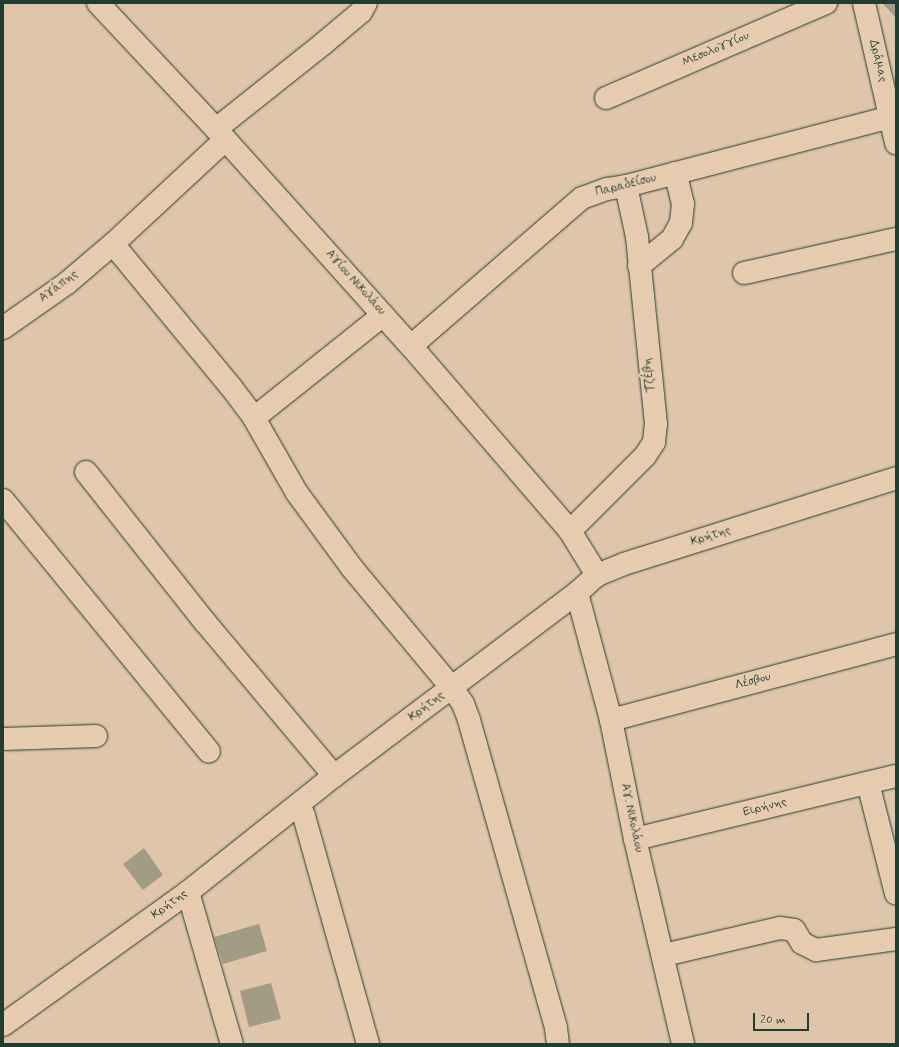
<!DOCTYPE html>
<html>
<head>
<meta charset="utf-8">
<style>
	body { margin:0 }
	#map { position:relative; width:899px; height:1047px; overflow:hidden; background:#dfc5a9; font-family:Mynerve,sans-serif }
	div>[style] { position:absolute }
	.building>* { inset:0; background:#a39c85 }
	.roads { filter:drop-shadow(0 0 1px #1f3d34) drop-shadow(0 0 1px #1f3d34) }
	.street>* { height:22px; margin:-11px; padding:0 11px; transform-origin:11px; border-radius:11px; background:#e7cbae }
	span { translate:-50% -50%; white-space:nowrap; text-align:center; line-height:1.15; -webkit-text-stroke:4px #e7cbae; paint-order:stroke }
	.street-label { font-size:12px; color:#1f3d34 }
	.frame { position:absolute; inset:0; border:4px solid #1f3d34; pointer-events:none }
	.scale { position:absolute; left:753px; top:1013px; width:56px; height:18px; box-sizing:border-box; border:2px solid #1f3d34; border-top:0; padding-left:5px; font-size:12px; line-height:14px; white-space:nowrap; color:#1f3d34; -webkit-text-stroke:3px #e7cbae; paint-order:stroke }
</style>
</head>
<body>
<div id="map">
	<div class="building">
		<i style="clip-path:polygon(885px 3px,896px 3px,896px 18px,883px 4px)"></i>
		<i style="clip-path:polygon(144px 848px,163px 875px,143px 890px,123px 864px)"></i>
		<i style="clip-path:polygon(259px 924px,267px 951px,223px 964px,214px 937px)"></i>
		<i style="clip-path:polygon(271px 983px,281px 1019px,249px 1027px,240px 991px)"></i>
	</div>
	<div class="roads">
		<div class="street">
			<i style="left:98px;top:3px;width:173px;rotate:46.9deg"></i>
			<i style="left:216px;top:129px;width:292px;rotate:48.1deg"></i>
			<i style="left:411px;top:346px;width:244px;rotate:49.3deg"></i>
			<i style="left:570px;top:531px;width:52px;rotate:58.5deg"></i>
			<i style="left:864px;top:3px;width:144px;rotate:77.1deg"></i>
			<i style="left:606px;top:98px;width:240px;rotate:-23.4deg"></i>
			<i style="left:216px;top:129px;width:138px;rotate:-38.5deg"></i>
			<i style="left:324px;top:43px;width:48px;rotate:-40deg"></i>
			<i style="left:361px;top:12px;width:10px;rotate:-61deg"></i>
			<i style="left:113px;top:244px;width:185px;rotate:50.5deg"></i>
			<i style="left:231px;top:387px;width:39px;rotate:53deg"></i>
			<i style="left:254px;top:418px;width:86px;rotate:60.2deg"></i>
			<i style="left:297px;top:493px;width:93px;rotate:53.7deg"></i>
			<i style="left:352px;top:568px;width:156px;rotate:50.2deg"></i>
			<i style="left:452px;top:688px;width:19px;rotate:55deg"></i>
			<i style="left:463px;top:704px;width:17px;rotate:69deg"></i>
			<i style="left:469px;top:720px;width:320px;rotate:74.2deg"></i>
			<i style="left:556px;top:1028px;width:16px;rotate:83deg"></i>
			<i style="left:639px;top:266px;width:43px;rotate:-39.3deg"></i>
			<i style="left:672px;top:239px;width:18px;rotate:-61deg"></i>
			<i style="left:681px;top:223px;width:19px;rotate:-84deg"></i>
			<i style="left:683px;top:204px;width:32px;rotate:-104deg"></i>
			<i style="left:744px;top:273px;width:156px;rotate:-12.6deg"></i>
			<i style="left:3px;top:328px;width:78px;rotate:-35.1deg"></i>
			<i style="left:67px;top:283px;width:60px;rotate:-40.3deg"></i>
			<i style="left:113px;top:244px;width:153px;rotate:-42.9deg"></i>
			<i style="left:411px;top:346px;width:226px;rotate:-40.9deg"></i>
			<i style="left:582px;top:198px;width:27px;rotate:-20deg"></i>
			<i style="left:607px;top:189px;width:19px;rotate:-9deg"></i>
			<i style="left:626px;top:186px;width:273px;rotate:-14.6deg"></i>
			<i style="left:254px;top:418px;width:165px;rotate:-38.6deg"></i>
			<i style="left:86px;top:472px;width:191px;rotate:51.6deg"></i>
			<i style="left:205px;top:622px;width:201px;rotate:50deg"></i>
			<i style="left:3px;top:500px;width:325px;rotate:50.7deg"></i>
			<i style="left:570px;top:531px;width:106px;rotate:-45deg"></i>
			<i style="left:645px;top:456px;width:17px;rotate:-57deg"></i>
			<i style="left:654px;top:442px;width:18px;rotate:-84deg"></i>
			<i style="left:656px;top:424px;width:188px;rotate:-95.8deg"></i>
			<i style="left:637px;top:237px;width:52px;rotate:-102.2deg"></i>
			<i style="left:577px;top:593px;width:131px;rotate:75deg"></i>
			<i style="left:611px;top:720px;width:121px;rotate:78.6deg"></i>
			<i style="left:635px;top:839px;width:211px;rotate:76.8deg"></i>
			<i style="left:611px;top:720px;width:295px;rotate:-14.9deg"></i>
			<i style="left:3px;top:739px;width:93px;rotate:-1.8deg"></i>
			<i style="left:868px;top:783px;width:114px;rotate:75.8deg"></i>
			<i style="left:299px;top:804px;width:13px;rotate:67deg"></i>
			<i style="left:304px;top:816px;width:237px;rotate:74.3deg"></i>
			<i style="left:635px;top:839px;width:268px;rotate:-13.6deg"></i>
			<i style="left:188px;top:892px;width:158px;rotate:73.9deg"></i>
			<i style="left:664px;top:955px;width:119px;rotate:-13.1deg"></i>
			<i style="left:780px;top:928px;width:14px;rotate:8deg"></i>
			<i style="left:794px;top:930px;width:15px;rotate:58deg"></i>
			<i style="left:802px;top:943px;width:16px;rotate:27deg"></i>
			<i style="left:816px;top:950px;width:81px;rotate:-7.8deg"></i>
			<i style="left:3px;top:1025px;width:228px;rotate:-35.7deg"></i>
			<i style="left:188px;top:892px;width:186px;rotate:-38.5deg"></i>
			<i style="left:334px;top:776px;width:304px;rotate:-37deg"></i>
			<i style="left:577px;top:593px;width:27px;rotate:-42deg"></i>
			<i style="left:597px;top:575px;width:29px;rotate:-22deg"></i>
			<i style="left:624px;top:564px;width:285px;rotate:-17.5deg"></i>
		</div>
	</div>
	<div class="street-label">
		<span style="left:716px;top:50px;rotate:-23deg">Μεσολογγίου</span>
		<span style="left:877px;top:61px;rotate:77deg">Δράμας</span>
		<span style="left:626px;top:186px;rotate:-14deg">Παραδείσου</span>
		<span style="left:355px;top:283px;rotate:48deg">Αγίου Νικολάου</span>
		<span style="left:59px;top:287px;rotate:-37deg">Αγάπης</span>
		<span style="left:650px;top:375px;rotate:-96deg">Τζέβη</span>
		<span style="left:711px;top:537px;rotate:-17deg">Κρήτης</span>
		<span style="left:753px;top:682px;rotate:-15deg">Λέσβου</span>
		<span style="left:427px;top:707px;rotate:-37deg">Κρήτης</span>
		<span style="left:765px;top:808px;rotate:-14deg">Ειρήνης</span>
		<span style="left:631px;top:818px;rotate:78deg">Αγ. Νικολάου</span>
		<span style="left:170px;top:905px;rotate:-36deg">Κρήτης</span>
	</div>
	<div class="frame"></div>
	<div class="scale">20 m</div>
</div>
</body>
</html>
